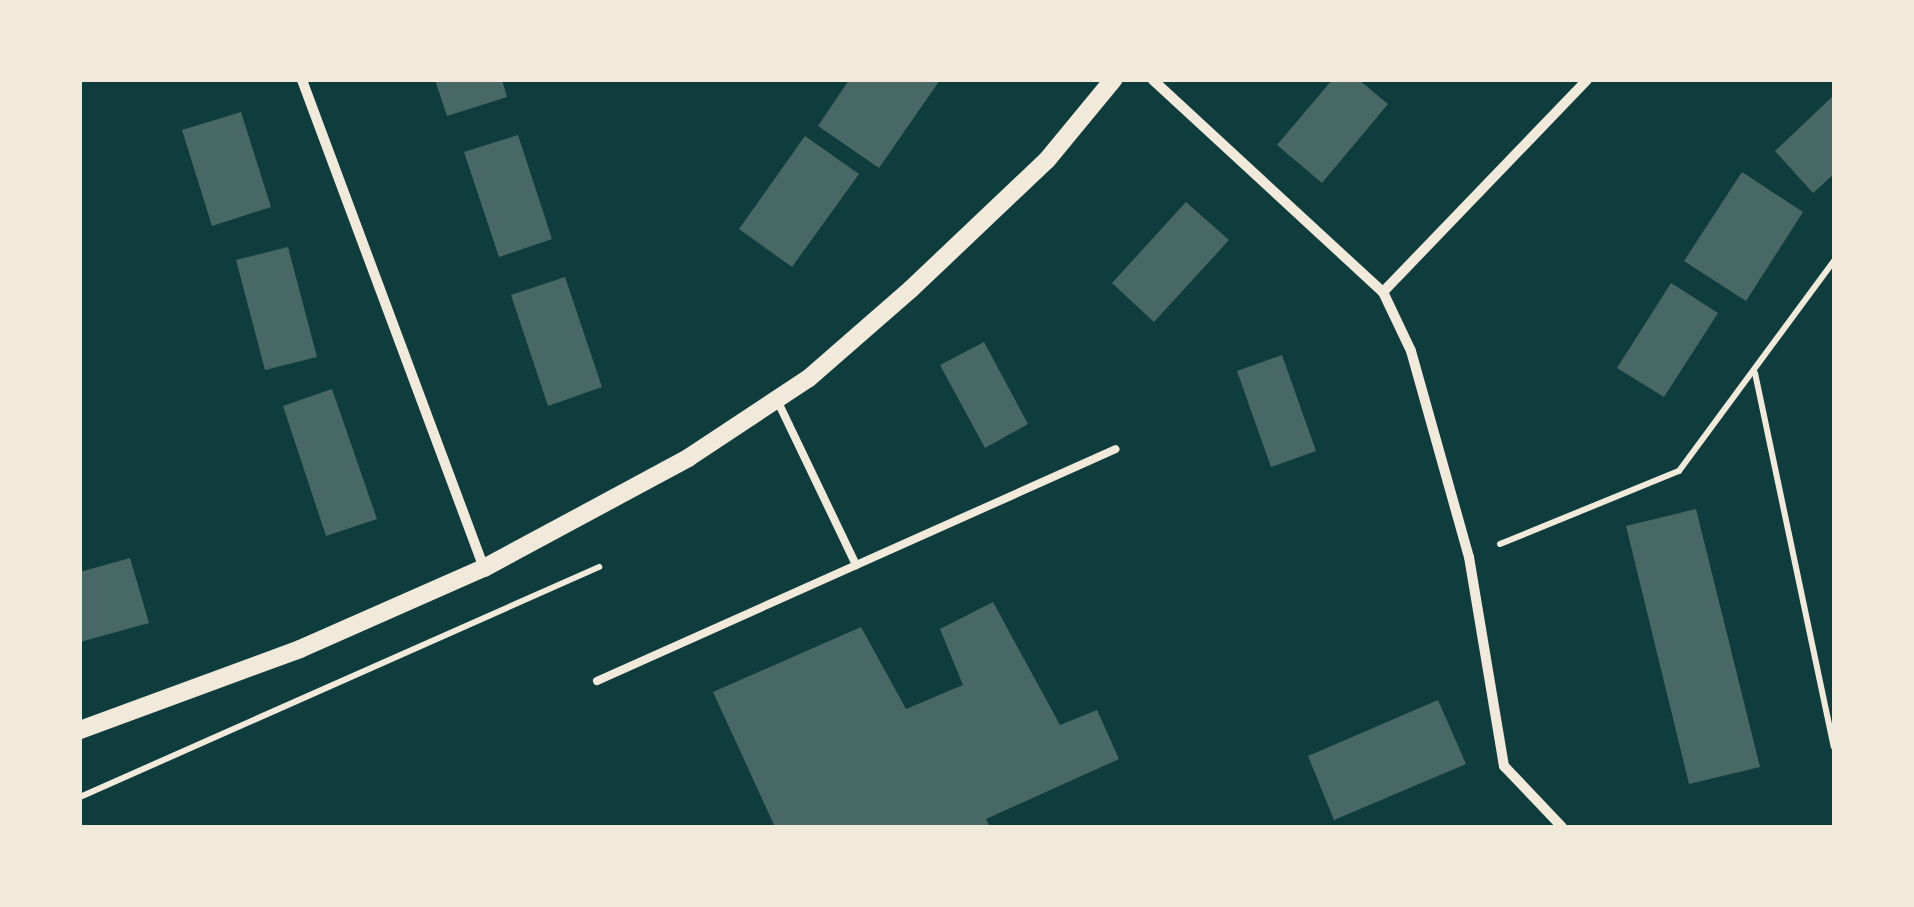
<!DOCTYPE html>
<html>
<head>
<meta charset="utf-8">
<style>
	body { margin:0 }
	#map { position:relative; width:1914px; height:907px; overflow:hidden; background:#0f3d3e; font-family:"DejaVu Sans",sans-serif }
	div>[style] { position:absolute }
	.building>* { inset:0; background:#486865 }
	.path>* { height:6px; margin:-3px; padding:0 3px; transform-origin:3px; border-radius:3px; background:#f1e9da }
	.service>* { height:8px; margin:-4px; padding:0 4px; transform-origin:4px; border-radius:4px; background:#f1e9da }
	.minor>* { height:10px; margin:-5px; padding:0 5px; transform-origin:5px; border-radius:5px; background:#f1e9da }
	.tertiary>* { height:18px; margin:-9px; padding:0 9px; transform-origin:9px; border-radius:9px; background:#f1e9da }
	span { translate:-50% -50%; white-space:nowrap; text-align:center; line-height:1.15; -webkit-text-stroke:8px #f1e9da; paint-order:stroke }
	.frame { position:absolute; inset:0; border:82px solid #f1e9da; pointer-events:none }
</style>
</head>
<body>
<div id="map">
	<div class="building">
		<i style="clip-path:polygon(435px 80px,502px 80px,507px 97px,447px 116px)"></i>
		<i style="clip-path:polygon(849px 80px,940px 80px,879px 168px,818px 126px)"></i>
		<i style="clip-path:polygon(1332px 80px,1359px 80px,1388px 104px,1322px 183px,1277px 145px)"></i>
		<i style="clip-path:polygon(1834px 95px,1834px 174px,1813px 193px,1775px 151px)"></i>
		<i style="clip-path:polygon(241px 112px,271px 207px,212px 226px,182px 130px)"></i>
		<i style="clip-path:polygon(518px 135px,552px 239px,499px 257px,464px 152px)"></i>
		<i style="clip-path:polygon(805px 136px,859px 174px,792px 267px,739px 229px)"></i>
		<i style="clip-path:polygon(1742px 172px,1803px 212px,1746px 301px,1684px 261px)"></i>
		<i style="clip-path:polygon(1186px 202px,1229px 240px,1154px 322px,1112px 283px)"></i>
		<i style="clip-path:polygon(288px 247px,317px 357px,265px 370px,236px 260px)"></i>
		<i style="clip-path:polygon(565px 277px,602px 387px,548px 406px,511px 295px)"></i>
		<i style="clip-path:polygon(1671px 283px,1718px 313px,1664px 397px,1617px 368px)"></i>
		<i style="clip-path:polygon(984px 342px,1028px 424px,985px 448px,940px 365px)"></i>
		<i style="clip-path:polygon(1282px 355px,1316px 451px,1271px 467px,1237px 371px)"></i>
		<i style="clip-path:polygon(332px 389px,377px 519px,326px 536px,283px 406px)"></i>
		<i style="clip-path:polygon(1696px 509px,1760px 767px,1689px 784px,1626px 526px)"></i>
		<i style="clip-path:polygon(130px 558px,149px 623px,80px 642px,80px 572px)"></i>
		<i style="clip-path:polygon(993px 602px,1060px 725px,1097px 710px,1119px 759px,986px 819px,990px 827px,775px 827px,713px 692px,861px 627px,906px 709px,963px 685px,940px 629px)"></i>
		<i style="clip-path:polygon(1438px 700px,1466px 764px,1334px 820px,1308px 756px)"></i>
	</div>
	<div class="path">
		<i style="left:1755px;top:373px;width:382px;rotate:78.1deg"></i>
		<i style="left:1500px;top:544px;width:193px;rotate:-22.2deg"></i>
		<i style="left:1679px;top:471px;width:261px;rotate:-53.6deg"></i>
		<i style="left:80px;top:797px;width:568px;rotate:-23.9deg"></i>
	</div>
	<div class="service">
		<i style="left:778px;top:402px;width:181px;rotate:64.4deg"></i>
		<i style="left:597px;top:681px;width:568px;rotate:-24.09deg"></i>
	</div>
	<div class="minor">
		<i style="left:302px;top:80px;width:521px;rotate:69.55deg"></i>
		<i style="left:1153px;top:80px;width:313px;rotate:42.7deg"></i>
		<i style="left:1383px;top:292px;width:65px;rotate:64.6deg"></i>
		<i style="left:1411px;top:351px;width:214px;rotate:74.3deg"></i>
		<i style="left:1469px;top:557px;width:212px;rotate:80.5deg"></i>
		<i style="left:1504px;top:766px;width:84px;rotate:46.4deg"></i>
		<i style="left:1383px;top:292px;width:294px;rotate:-46.1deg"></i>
	</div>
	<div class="tertiary">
		<i style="left:80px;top:730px;width:234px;rotate:-20.2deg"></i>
		<i style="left:300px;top:649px;width:201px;rotate:-23.8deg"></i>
		<i style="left:484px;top:568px;width:232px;rotate:-28.3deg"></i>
		<i style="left:688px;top:458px;width:145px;rotate:-33.5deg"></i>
		<i style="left:809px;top:378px;width:135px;rotate:-41.1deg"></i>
		<i style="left:911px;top:289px;width:187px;rotate:-43.5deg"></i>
		<i style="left:1047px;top:160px;width:104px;rotate:-50.5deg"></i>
	</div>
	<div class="frame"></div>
</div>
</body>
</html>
